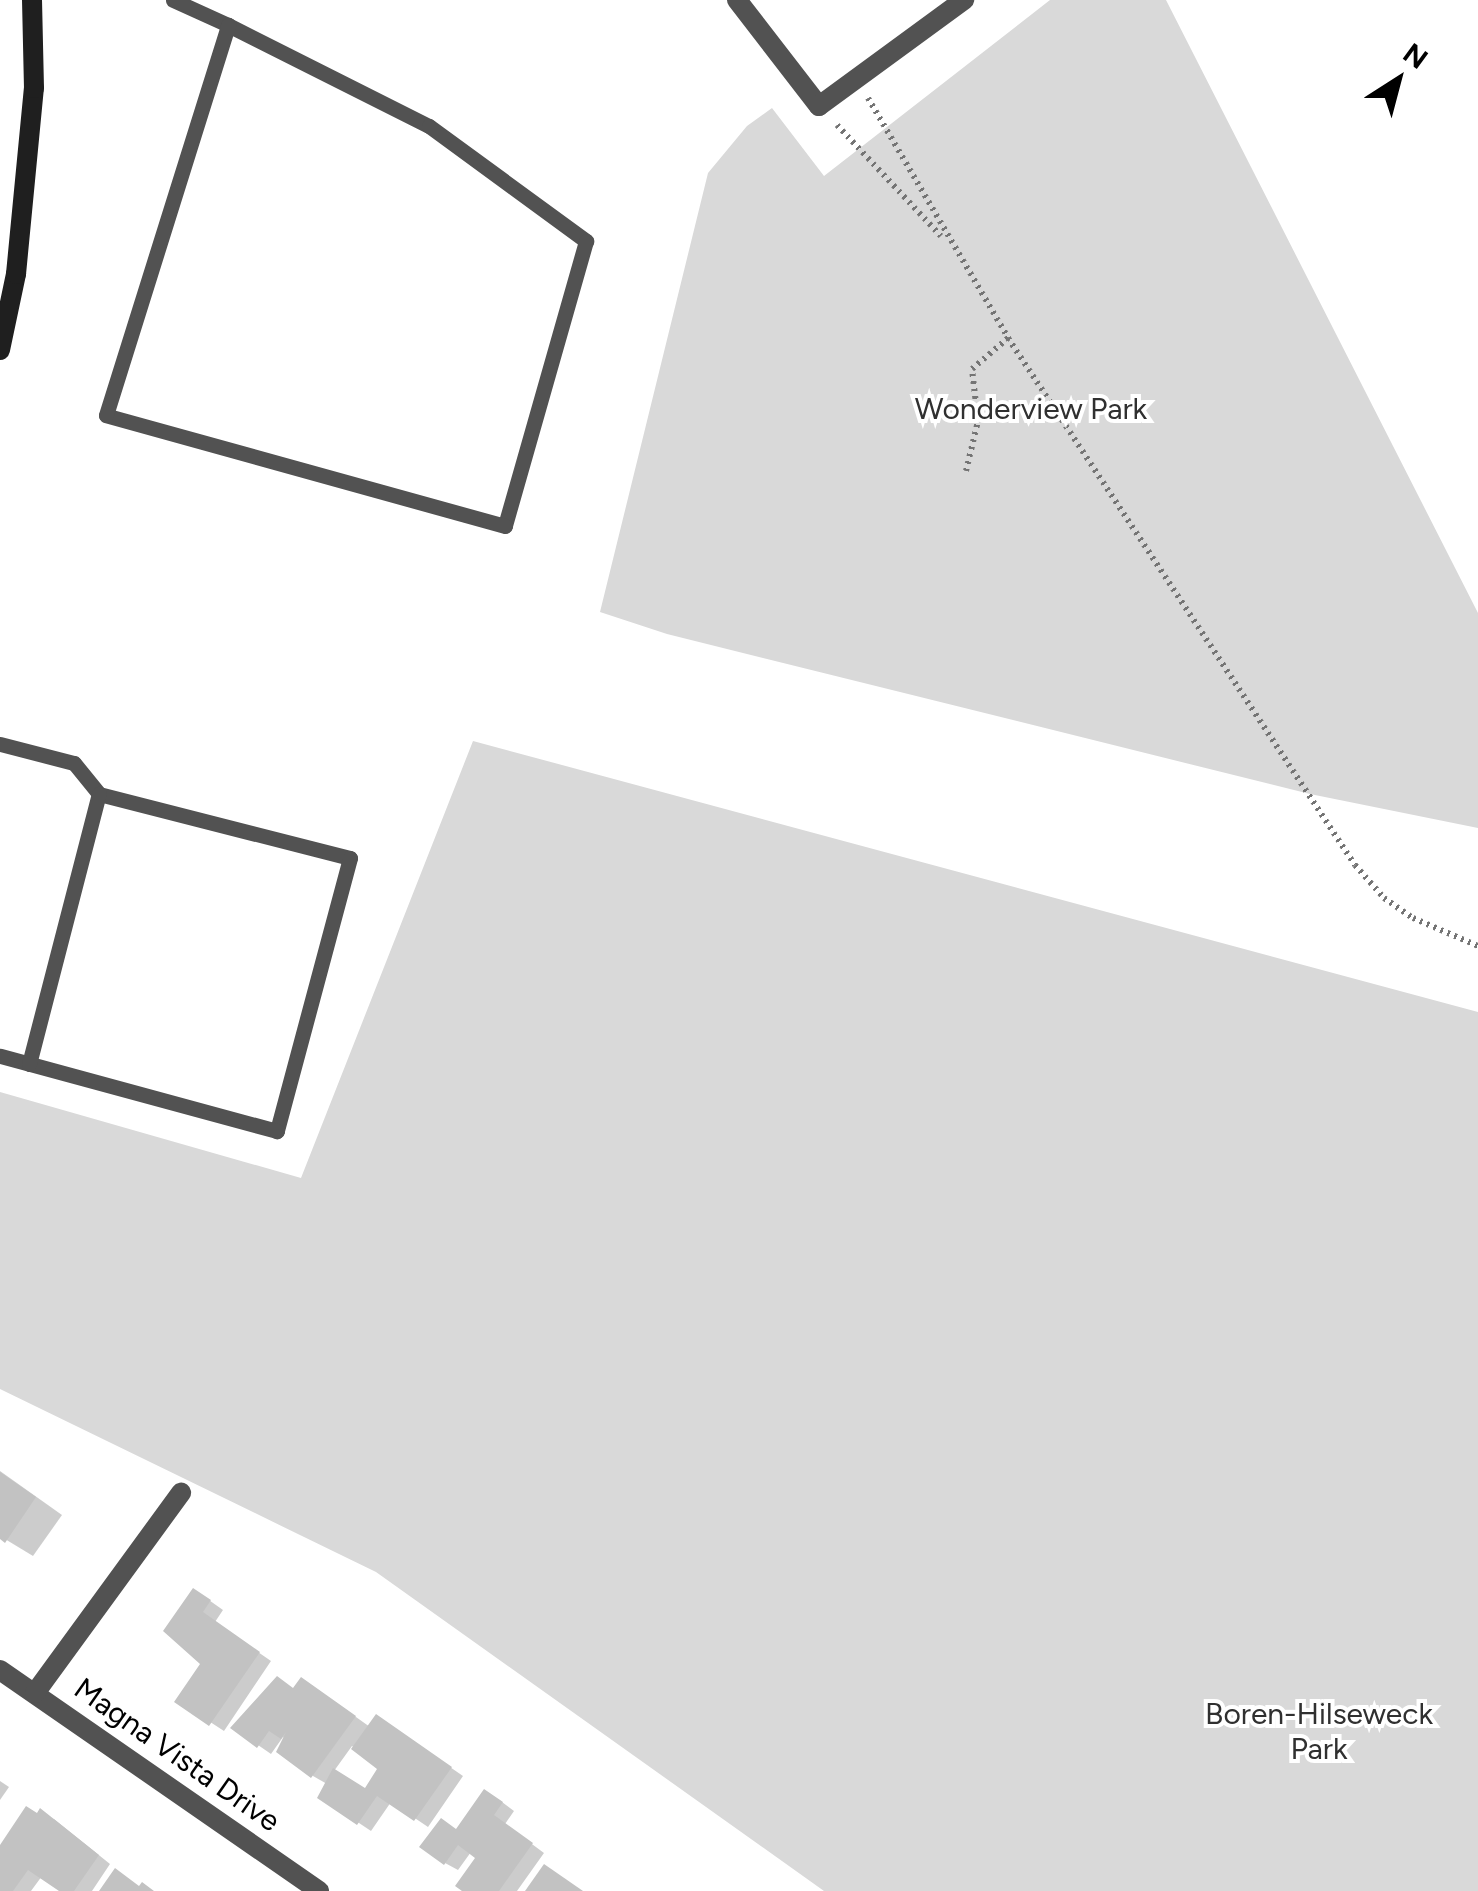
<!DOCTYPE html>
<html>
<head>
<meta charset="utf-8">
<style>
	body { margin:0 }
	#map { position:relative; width:1478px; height:1891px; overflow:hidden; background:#fff; font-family:Figtree,sans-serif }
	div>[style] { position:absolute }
	.green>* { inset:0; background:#d9d9d9 }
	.shadow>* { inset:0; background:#0003 }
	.building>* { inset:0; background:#c2c2c2 }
	.path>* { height:6px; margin-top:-3px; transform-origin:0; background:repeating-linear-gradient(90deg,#747474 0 2.5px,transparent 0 7.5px) }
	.service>* { height:15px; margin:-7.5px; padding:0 7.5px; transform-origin:7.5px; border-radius:7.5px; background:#525252 }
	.minor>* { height:20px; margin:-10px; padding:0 10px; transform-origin:10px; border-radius:10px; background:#525252 }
	.secondary>* { height:20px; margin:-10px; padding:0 10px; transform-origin:10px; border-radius:10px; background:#1f1f1f }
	span { translate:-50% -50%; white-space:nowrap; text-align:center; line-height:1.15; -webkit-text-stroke:8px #fff; paint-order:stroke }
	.park-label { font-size:30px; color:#303030 }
	.street-label { font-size:30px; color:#000 }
	.north { position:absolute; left:1348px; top:30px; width:100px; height:100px; -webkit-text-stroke:8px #fff; paint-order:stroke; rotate:36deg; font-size:28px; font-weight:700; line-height:40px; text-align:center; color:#000 }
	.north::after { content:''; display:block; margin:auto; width:35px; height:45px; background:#000; clip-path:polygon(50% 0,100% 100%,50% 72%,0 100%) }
</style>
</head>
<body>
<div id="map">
	<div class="green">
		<i style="clip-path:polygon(1050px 0,1166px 0,1478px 613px,1478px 828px,1310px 794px,667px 634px,600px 612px,708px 173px,747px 126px,772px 108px,824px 176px)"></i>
		<i style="clip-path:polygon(473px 741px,1478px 1012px,1478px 1891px,824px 1891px,376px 1572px,0 1389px,0 1092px,301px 1178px)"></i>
	</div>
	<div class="shadow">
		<i style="clip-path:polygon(0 1471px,62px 1515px,33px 1556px,0 1536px)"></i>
		<i style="clip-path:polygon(206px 1598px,223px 1610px,215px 1622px,271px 1661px,224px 1731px,178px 1701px,203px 1664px,166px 1631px)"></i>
		<i style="clip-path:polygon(evenodd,314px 1687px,370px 1727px,389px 1725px,463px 1776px,428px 1827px,391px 1802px,371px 1831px,320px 1797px,327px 1784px,313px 1776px,288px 1740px,283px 1737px,271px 1754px,233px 1728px,294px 1690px,314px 1687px,352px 1746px,381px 1768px,366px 1791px,334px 1771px,352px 1746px)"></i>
		<i style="clip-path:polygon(0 1781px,9px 1787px,0 1800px)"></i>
		<i style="clip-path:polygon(498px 1799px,514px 1811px,505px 1824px,544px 1853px,517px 1891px,466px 1891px,479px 1857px,471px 1852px,458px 1870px,445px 1863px,457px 1831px)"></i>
		<i style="clip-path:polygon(38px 1816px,54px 1819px,110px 1864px,92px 1891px,64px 1891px,42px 1876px,31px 1891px,0 1891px,0 1849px)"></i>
	</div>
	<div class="building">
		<i style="clip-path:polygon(0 1472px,36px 1497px,5px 1543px,0 1539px)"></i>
		<i style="clip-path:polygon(193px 1588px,211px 1600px,203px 1612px,260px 1652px,209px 1726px,174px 1702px,200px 1664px,163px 1631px)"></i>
		<i style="clip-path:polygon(277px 1676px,293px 1688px,301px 1677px,356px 1716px,311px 1778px,276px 1752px,286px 1732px,281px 1739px,269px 1731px,257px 1748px,230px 1728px)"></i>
		<i style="clip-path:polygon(376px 1714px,452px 1767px,414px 1821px,377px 1796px,357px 1825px,317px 1798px,333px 1768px,365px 1788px,377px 1769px,351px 1749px)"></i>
		<i style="clip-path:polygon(484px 1789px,503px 1802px,494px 1815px,533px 1843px,499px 1891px,462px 1891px,455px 1886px,475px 1858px,458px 1845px,444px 1865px,419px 1847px,441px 1818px,456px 1829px)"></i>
		<i style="clip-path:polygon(26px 1806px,37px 1813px,40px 1808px,99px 1855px,74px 1891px,59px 1891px,28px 1870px,13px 1891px,0 1891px,0 1845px)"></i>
		<i style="clip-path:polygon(544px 1864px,583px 1891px,525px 1891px)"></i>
		<i style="clip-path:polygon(115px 1868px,139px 1886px,142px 1882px,154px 1891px,99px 1891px)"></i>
	</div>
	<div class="path">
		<i style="left:868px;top:98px;width:278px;rotate:59.7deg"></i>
		<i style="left:1008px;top:338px;width:631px;rotate:56.64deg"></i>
		<i style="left:1355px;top:865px;width:44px;rotate:48.7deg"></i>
		<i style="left:1384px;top:898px;width:35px;rotate:35deg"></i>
		<i style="left:1413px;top:918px;width:71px;rotate:23.3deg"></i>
		<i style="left:837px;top:125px;width:152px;rotate:46.9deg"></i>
		<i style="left:966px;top:471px;width:51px;rotate:-76.5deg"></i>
		<i style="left:978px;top:421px;width:52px;rotate:-96.6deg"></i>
		<i style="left:972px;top:369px;width:48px;rotate:-40.7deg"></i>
	</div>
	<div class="service">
		<i style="left:173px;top:0;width:60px;rotate:24.4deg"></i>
		<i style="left:228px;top:25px;width:225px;rotate:26.7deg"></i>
		<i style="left:429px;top:126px;width:195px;rotate:36.2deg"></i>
		<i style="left:586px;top:241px;width:296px;rotate:105.9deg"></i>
		<i style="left:505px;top:526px;width:414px;rotate:-164.5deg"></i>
		<i style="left:106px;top:415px;width:409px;rotate:-72.6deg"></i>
		<i style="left:0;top:744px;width:76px;rotate:14.4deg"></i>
		<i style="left:74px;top:763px;width:40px;rotate:51deg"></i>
		<i style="left:99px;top:794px;width:259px;rotate:14.3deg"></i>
		<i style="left:350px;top:858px;width:283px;rotate:105deg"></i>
		<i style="left:277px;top:1131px;width:287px;rotate:-164.8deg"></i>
		<i style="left:29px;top:1064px;width:279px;rotate:-75.5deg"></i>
	</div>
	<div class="minor">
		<i style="left:737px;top:0;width:134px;rotate:52.3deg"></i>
		<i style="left:819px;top:106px;width:180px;rotate:-36.2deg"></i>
		<i style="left:0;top:1670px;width:388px;rotate:34.7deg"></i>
		<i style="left:35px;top:1693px;width:248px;rotate:-53.9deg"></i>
	</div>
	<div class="secondary">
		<i style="left:0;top:350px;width:78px;rotate:-78.1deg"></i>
		<i style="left:16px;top:274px;width:187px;rotate:-84.5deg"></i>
		<i style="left:34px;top:88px;width:88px;rotate:-91.3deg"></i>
	</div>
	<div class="park-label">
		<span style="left:1031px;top:409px">Wonderview Park</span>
		<span style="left:1319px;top:1731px">Boren-Hilseweck<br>Park</span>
	</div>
	<div class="street-label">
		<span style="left:177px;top:1755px;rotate:35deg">Magna Vista Drive</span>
	</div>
	<div class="north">N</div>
</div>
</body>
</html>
